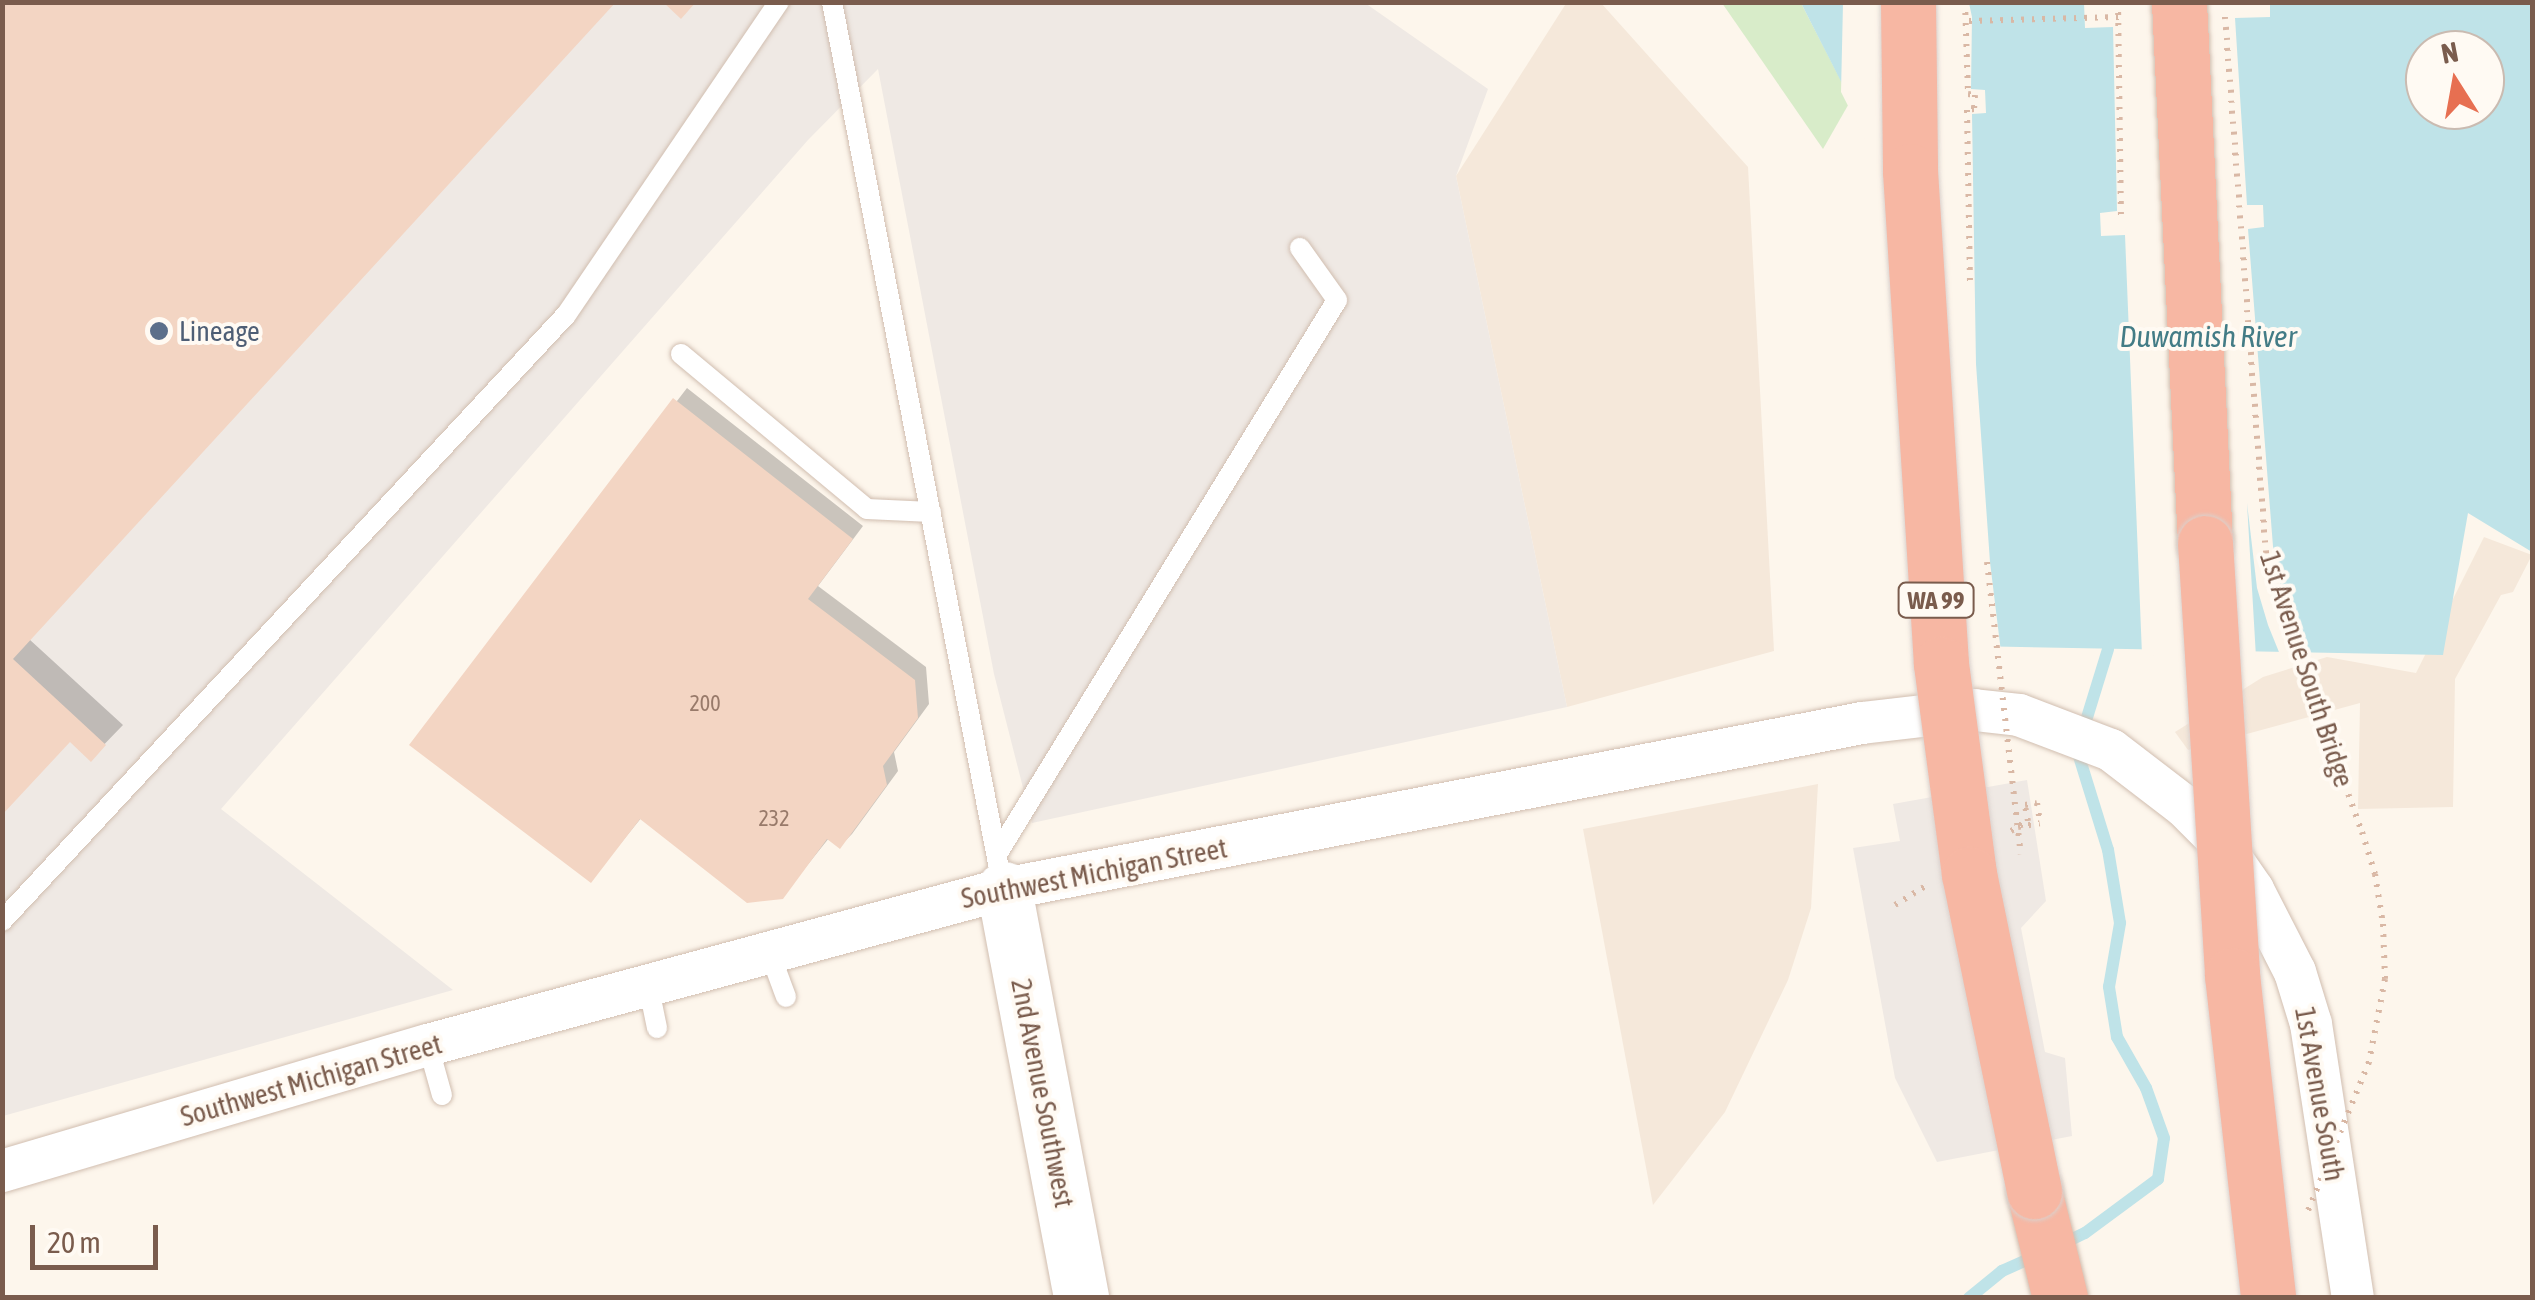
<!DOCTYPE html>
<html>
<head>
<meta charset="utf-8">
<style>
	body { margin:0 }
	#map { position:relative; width:2535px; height:1300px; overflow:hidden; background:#fdf6ec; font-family:"Asap Condensed",sans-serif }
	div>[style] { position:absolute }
	.residential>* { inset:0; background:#f5e8da }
	.industrial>* { inset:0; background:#efe9e4 }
	.green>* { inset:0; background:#d8ecc9 }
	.water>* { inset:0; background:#bfe3e8 }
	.pier>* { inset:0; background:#fdf6ec }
	.shadow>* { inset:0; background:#0003 }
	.stream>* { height:12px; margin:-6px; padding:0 6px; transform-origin:6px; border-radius:6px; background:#bfe3e8 }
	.building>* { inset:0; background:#f3d5c3 }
	.path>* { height:6px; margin-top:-3px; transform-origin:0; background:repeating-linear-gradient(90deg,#d9b8a5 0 2.5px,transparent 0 10.5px) }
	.roads { filter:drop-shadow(0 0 2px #d1beb0) drop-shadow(0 0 2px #d1beb0) }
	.lane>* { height:20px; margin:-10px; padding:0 10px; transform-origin:10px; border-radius:10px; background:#fff }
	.street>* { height:42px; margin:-21px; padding:0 21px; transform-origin:21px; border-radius:21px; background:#fff }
	.secondary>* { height:55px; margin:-27.5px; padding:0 27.5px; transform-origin:27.5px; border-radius:27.5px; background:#fff }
	.highway>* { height:55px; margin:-27.5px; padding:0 27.5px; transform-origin:27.5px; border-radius:27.5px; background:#f7b7a3 }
	.path-bridge>* { height:6px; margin-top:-3px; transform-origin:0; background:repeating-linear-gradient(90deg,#d9b8a5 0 2.5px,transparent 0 10.5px) }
	.bridges { filter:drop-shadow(0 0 2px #dad1cd) drop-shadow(0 0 2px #dad1cd) }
	.highway-bridge>* { height:55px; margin:-27.5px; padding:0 27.5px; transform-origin:27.5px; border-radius:27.5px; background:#f7b7a3 }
	.dots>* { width:28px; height:28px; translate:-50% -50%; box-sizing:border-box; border:5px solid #fffaf3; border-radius:50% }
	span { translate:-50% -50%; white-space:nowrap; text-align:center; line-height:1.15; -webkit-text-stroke:8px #fffaf3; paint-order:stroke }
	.number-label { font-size:22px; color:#987a6a }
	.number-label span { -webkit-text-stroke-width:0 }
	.shield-label span { padding:2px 8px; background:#fffaf3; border:2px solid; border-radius:8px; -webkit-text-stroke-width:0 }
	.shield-label { font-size:25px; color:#7a5c4d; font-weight:700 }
	.service-label { font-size:28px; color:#4e5e75 }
	.left { translate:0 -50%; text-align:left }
	.street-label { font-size:28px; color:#7a5c4d }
	.water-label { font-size:30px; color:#437c86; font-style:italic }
	.frame { position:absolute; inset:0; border:5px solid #7a5c4d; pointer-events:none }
	.north { position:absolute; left:2405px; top:30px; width:100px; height:100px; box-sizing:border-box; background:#fffaf3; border:2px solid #cabbb1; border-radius:50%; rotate:349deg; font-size:28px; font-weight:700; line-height:40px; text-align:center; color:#7a5c4d }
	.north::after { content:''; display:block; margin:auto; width:35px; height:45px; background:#e76f51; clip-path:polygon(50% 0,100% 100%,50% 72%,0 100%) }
	.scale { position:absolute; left:30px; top:1225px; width:128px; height:45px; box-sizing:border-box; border:5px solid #7a5c4d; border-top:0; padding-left:12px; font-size:30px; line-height:35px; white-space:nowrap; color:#7a5c4d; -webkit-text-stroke:8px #fffaf3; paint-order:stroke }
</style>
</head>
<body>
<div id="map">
	<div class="residential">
		<i style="clip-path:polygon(1567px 2px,1601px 3px,1748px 167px,1774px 651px,1567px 707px,1456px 176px)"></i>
		<i style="clip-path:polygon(2484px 537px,2532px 555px,2513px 592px,2501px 595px,2455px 679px,2453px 807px,2358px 809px,2360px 703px,2188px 750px,2175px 732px,2263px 677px,2327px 657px,2416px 673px)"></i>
		<i style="clip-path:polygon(1818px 784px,1811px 908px,1788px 980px,1725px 1112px,1653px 1205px,1583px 829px)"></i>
	</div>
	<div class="industrial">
		<i style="clip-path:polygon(3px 3px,1365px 3px,1488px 89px,1456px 176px,1567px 707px,1032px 823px,994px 674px,878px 69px,808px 140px,221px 809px,453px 990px,3px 1116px)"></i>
		<i style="clip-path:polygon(2027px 780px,2046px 901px,2021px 928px,2045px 1052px,2065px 1058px,2072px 1136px,1937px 1162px,1895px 1078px,1853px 848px,1900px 841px,1893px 804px)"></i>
	</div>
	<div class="green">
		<i style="clip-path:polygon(1722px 3px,1801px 3px,1851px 100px,1823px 149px)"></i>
	</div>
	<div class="water">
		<i style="clip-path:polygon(evenodd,1801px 3px,2532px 3px,2532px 552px,2468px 513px,2443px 655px,1918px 645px,1880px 158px,1801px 3px,2425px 50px,2485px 50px,2485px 110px,2425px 110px,2425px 50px)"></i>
	</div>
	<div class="pier">
		<i style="clip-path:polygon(1843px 3px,1969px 3px,1972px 17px,1971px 89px,1985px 90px,1986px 113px,1972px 114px,1976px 364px,1990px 562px,2001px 652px,1918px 650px,1913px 646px,1875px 159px,1841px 92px)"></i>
		<i style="clip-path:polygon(2084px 3px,2270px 3px,2270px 17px,2235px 18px,2247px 205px,2263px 205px,2264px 227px,2248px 229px,2274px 559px,2289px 618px,2307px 658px,2281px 657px,2268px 625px,2257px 588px,2247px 503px,2256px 657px,2142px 655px,2125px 235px,2101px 236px,2100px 213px,2117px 211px,2113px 27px,2085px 28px)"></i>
	</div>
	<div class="shadow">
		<i style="clip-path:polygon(2px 2px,29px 639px,123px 725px,91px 758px,71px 739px,2px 813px)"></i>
		<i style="clip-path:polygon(687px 388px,863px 526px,818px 586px,926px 667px,929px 704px,894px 752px,898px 771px,852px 834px,840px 846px,829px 838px,782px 897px,642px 817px,591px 880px,412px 744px)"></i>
	</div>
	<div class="stream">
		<i style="left:2062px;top:1244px;width:25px;rotate:-26deg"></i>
		<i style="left:2085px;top:1233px;width:91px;rotate:-36.5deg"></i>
		<i style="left:2158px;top:1179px;width:41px;rotate:-81.7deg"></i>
		<i style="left:2164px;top:1138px;width:53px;rotate:-109.8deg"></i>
		<i style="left:2146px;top:1088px;width:59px;rotate:-119.6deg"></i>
		<i style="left:2117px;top:1037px;width:51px;rotate:-99.1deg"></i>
		<i style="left:2109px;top:987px;width:65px;rotate:-80.2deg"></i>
		<i style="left:2120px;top:923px;width:74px;rotate:-99.3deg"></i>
		<i style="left:2108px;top:850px;width:105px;rotate:-107.2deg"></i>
		<i style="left:2077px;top:750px;width:106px;rotate:-72.9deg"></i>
		<i style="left:1969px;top:1298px;width:43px;rotate:-39.3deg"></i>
		<i style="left:2002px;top:1271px;width:35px;rotate:-24deg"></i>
	</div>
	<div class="building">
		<i style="clip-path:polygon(2px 2px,616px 2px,13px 659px,106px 745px,91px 762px,70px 742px,2px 815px)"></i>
		<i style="clip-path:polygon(663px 2px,696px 2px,681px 19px)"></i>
		<i style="clip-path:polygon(673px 398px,853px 539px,808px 599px,915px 680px,918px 718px,883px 766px,887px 785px,840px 849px,827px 839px,783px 899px,747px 903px,640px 819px,591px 883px,409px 745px)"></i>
	</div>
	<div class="path">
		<i style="left:2118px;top:2px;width:218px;rotate:89.2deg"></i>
		<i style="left:1969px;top:21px;width:150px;rotate:-1.5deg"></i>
		<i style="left:2011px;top:831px;width:20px;rotate:-30deg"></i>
		<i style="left:2028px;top:821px;width:16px;rotate:-101deg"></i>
		<i style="left:2025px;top:805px;width:12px;rotate:-9deg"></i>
		<i style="left:2037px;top:803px;width:20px;rotate:81deg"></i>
		<i style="left:1895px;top:905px;width:36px;rotate:-32deg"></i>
	</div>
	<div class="roads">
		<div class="lane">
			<i style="left:832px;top:2px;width:903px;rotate:79.09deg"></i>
			<i style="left:681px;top:354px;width:242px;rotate:39.8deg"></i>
			<i style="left:867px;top:509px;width:64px;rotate:2.7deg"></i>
			<i style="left:999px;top:851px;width:646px;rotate:-58.47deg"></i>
			<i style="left:1337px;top:300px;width:64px;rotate:-125.4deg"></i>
			<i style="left:2px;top:921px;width:828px;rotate:-47.06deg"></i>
			<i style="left:566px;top:315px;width:379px;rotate:-55.8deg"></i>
			<i style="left:769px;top:951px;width:49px;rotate:69.7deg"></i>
			<i style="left:648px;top:984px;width:45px;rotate:78.4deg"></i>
			<i style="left:428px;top:1045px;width:52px;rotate:74.4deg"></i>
		</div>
		<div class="street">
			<i style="left:2px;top:1171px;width:444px;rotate:-16.5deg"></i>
			<i style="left:428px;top:1045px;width:597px;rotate:-15.15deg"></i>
			<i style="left:1004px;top:889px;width:874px;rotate:-10.95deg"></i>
			<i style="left:1862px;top:723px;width:113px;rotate:-6.6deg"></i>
			<i style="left:1974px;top:710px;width:45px;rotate:6.3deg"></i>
			<i style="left:2019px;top:715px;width:98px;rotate:20.8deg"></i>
			<i style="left:2111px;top:750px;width:92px;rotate:37.5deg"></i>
			<i style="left:2184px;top:806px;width:49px;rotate:45deg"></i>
			<i style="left:2219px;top:841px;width:60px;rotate:55.2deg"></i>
			<i style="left:2253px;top:890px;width:92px;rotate:62.9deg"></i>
			<i style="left:2295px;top:972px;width:54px;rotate:72.9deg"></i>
			<i style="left:2311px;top:1024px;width:277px;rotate:81.3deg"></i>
		</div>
		<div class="secondary">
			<i style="left:1004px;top:889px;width:416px;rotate:79.3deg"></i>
		</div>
		<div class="highway">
			<i style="left:2179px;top:2px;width:542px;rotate:87.25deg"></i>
			<i style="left:2034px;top:1191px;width:110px;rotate:76.3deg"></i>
		</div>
	</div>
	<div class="path-bridge">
		<i style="left:1965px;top:2px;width:92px;rotate:88.1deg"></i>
		<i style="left:1968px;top:94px;width:7px;rotate:8deg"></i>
		<i style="left:1975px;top:95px;width:14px;rotate:94deg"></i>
		<i style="left:1974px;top:109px;width:7px;rotate:172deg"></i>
		<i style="left:1967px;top:110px;width:176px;rotate:89deg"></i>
		<i style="left:2225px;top:17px;width:552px;rotate:85.63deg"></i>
		<i style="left:2267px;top:567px;width:282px;rotate:70.3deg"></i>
		<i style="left:2362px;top:832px;width:44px;rotate:72.8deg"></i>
		<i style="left:2375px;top:874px;width:51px;rotate:80.9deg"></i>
		<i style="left:2383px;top:924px;width:55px;rotate:87.9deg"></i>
		<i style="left:2385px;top:979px;width:85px;rotate:100.9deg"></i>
		<i style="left:2369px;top:1062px;width:161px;rotate:112.3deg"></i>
		<i style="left:1987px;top:562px;width:294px;rotate:83.4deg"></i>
		<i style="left:2018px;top:827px;width:22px;rotate:-10deg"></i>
	</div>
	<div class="bridges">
		<div class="highway-bridge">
			<i style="left:1908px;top:2px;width:169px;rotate:89.3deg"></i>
			<i style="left:1910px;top:171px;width:494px;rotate:86.4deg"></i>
			<i style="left:1941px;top:664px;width:212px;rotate:82.4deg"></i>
			<i style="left:1969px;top:874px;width:324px;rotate:78.4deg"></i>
			<i style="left:2205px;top:543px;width:433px;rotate:86.4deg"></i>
			<i style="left:2232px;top:975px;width:325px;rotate:83.6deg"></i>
		</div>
	</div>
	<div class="dots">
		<i style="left:159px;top:331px;background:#5c6f8a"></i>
	</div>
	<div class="number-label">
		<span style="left:705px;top:704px">200</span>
		<span style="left:774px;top:819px">232</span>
	</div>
	<div class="shield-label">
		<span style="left:1936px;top:600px">WA 99</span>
	</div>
	<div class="service-label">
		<span class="left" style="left:179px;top:331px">Lineage</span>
	</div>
	<div class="street-label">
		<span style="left:2307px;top:669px;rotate:72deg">1st Avenue South Bridge</span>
		<span style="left:1094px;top:873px;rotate:-11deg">Southwest Michigan Street</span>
		<span style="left:311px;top:1080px;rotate:-16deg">Southwest Michigan Street</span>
		<span style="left:1043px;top:1093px;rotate:79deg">2nd Avenue Southwest</span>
		<span style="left:2320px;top:1094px;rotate:80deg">1st Avenue South</span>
	</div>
	<div class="water-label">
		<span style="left:2208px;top:336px">Duwamish River</span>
	</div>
	<div class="frame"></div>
	<div class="north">N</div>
	<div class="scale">20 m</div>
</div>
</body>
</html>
